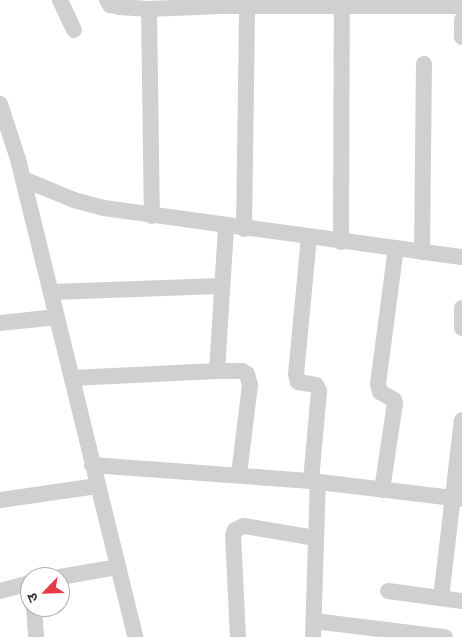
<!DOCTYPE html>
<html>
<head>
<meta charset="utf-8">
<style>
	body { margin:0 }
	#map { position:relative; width:462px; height:637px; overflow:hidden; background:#fff; font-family:Manrope,"Noto Sans Devanagari",sans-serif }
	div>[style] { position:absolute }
	.street>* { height:16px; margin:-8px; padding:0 8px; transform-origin:8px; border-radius:8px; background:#d0d0d0 }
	span { translate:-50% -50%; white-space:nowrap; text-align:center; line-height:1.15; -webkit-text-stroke:5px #fff; paint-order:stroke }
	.north { position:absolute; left:20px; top:567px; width:50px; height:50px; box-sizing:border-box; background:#fff; border:1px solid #adadad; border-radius:50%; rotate:246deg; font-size:14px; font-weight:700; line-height:20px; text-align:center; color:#333 }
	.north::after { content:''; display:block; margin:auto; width:18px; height:22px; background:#e63946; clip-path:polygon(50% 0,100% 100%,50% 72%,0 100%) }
</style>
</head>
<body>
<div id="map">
	<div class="street">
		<i style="left:60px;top:0;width:33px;rotate:65deg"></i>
		<i style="left:107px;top:0;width:6px;rotate:59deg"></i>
		<i style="left:110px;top:5px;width:10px;rotate:11deg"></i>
		<i style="left:120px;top:7px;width:29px;rotate:4deg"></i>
		<i style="left:149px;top:9px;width:72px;rotate:-2.4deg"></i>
		<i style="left:221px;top:6px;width:241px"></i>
		<i style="left:149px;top:9px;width:207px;rotate:89.2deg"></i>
		<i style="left:462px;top:20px;width:17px;rotate:90deg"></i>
		<i style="left:0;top:104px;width:58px;rotate:71.9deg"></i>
		<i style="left:18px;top:159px;width:492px;rotate:76.2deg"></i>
		<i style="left:23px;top:179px;width:55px;rotate:22.4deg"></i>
		<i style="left:74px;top:200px;width:31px;rotate:15deg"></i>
		<i style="left:104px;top:208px;width:361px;rotate:7.8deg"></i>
		<i style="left:244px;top:229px;width:223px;rotate:-89.2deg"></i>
		<i style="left:309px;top:237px;width:138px;rotate:95.4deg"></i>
		<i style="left:296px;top:374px;width:8px;rotate:76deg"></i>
		<i style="left:298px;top:382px;width:18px;rotate:9deg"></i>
		<i style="left:316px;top:385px;width:7px;rotate:63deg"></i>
		<i style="left:319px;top:391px;width:90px;rotate:95.1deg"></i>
		<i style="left:341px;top:242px;width:242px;rotate:-89.8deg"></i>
		<i style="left:422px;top:252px;width:188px;rotate:-89.4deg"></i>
		<i style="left:51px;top:292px;width:170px;rotate:-2deg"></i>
		<i style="left:462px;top:308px;width:20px;rotate:90deg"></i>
		<i style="left:0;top:323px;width:57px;rotate:-6deg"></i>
		<i style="left:217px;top:371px;width:144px;rotate:-86.4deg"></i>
		<i style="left:72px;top:378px;width:145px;rotate:-2.8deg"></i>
		<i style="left:217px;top:371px;width:25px"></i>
		<i style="left:242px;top:371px;width:6px;rotate:31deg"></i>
		<i style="left:247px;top:374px;width:11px;rotate:75deg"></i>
		<i style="left:250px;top:385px;width:91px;rotate:97deg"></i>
		<i style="left:92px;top:465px;width:220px;rotate:4.2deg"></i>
		<i style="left:311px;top:481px;width:152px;rotate:6.8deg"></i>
		<i style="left:382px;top:490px;width:88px;rotate:-81.5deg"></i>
		<i style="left:395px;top:403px;width:3px;rotate:-108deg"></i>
		<i style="left:394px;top:400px;width:16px;rotate:-150deg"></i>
		<i style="left:380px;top:392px;width:8px;rotate:-104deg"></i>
		<i style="left:378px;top:384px;width:137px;rotate:-82.5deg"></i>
		<i style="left:0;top:500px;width:98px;rotate:-8.2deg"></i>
		<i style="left:60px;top:577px;width:59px;rotate:-9.8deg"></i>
		<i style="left:0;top:591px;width:31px;rotate:-15deg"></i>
		<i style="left:388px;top:591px;width:75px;rotate:7.7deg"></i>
		<i style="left:441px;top:598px;width:179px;rotate:-83.3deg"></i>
		<i style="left:34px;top:607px;width:30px;rotate:86deg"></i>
		<i style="left:314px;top:621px;width:132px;rotate:7deg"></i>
		<i style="left:238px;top:637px;width:102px;rotate:-92.8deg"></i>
		<i style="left:233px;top:535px;width:5px;rotate:-68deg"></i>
		<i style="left:235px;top:530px;width:10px;rotate:-24deg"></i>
		<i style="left:244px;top:526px;width:73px;rotate:9.5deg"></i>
		<i style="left:313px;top:637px;width:155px;rotate:-88.2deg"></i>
	</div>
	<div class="north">उ</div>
</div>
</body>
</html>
